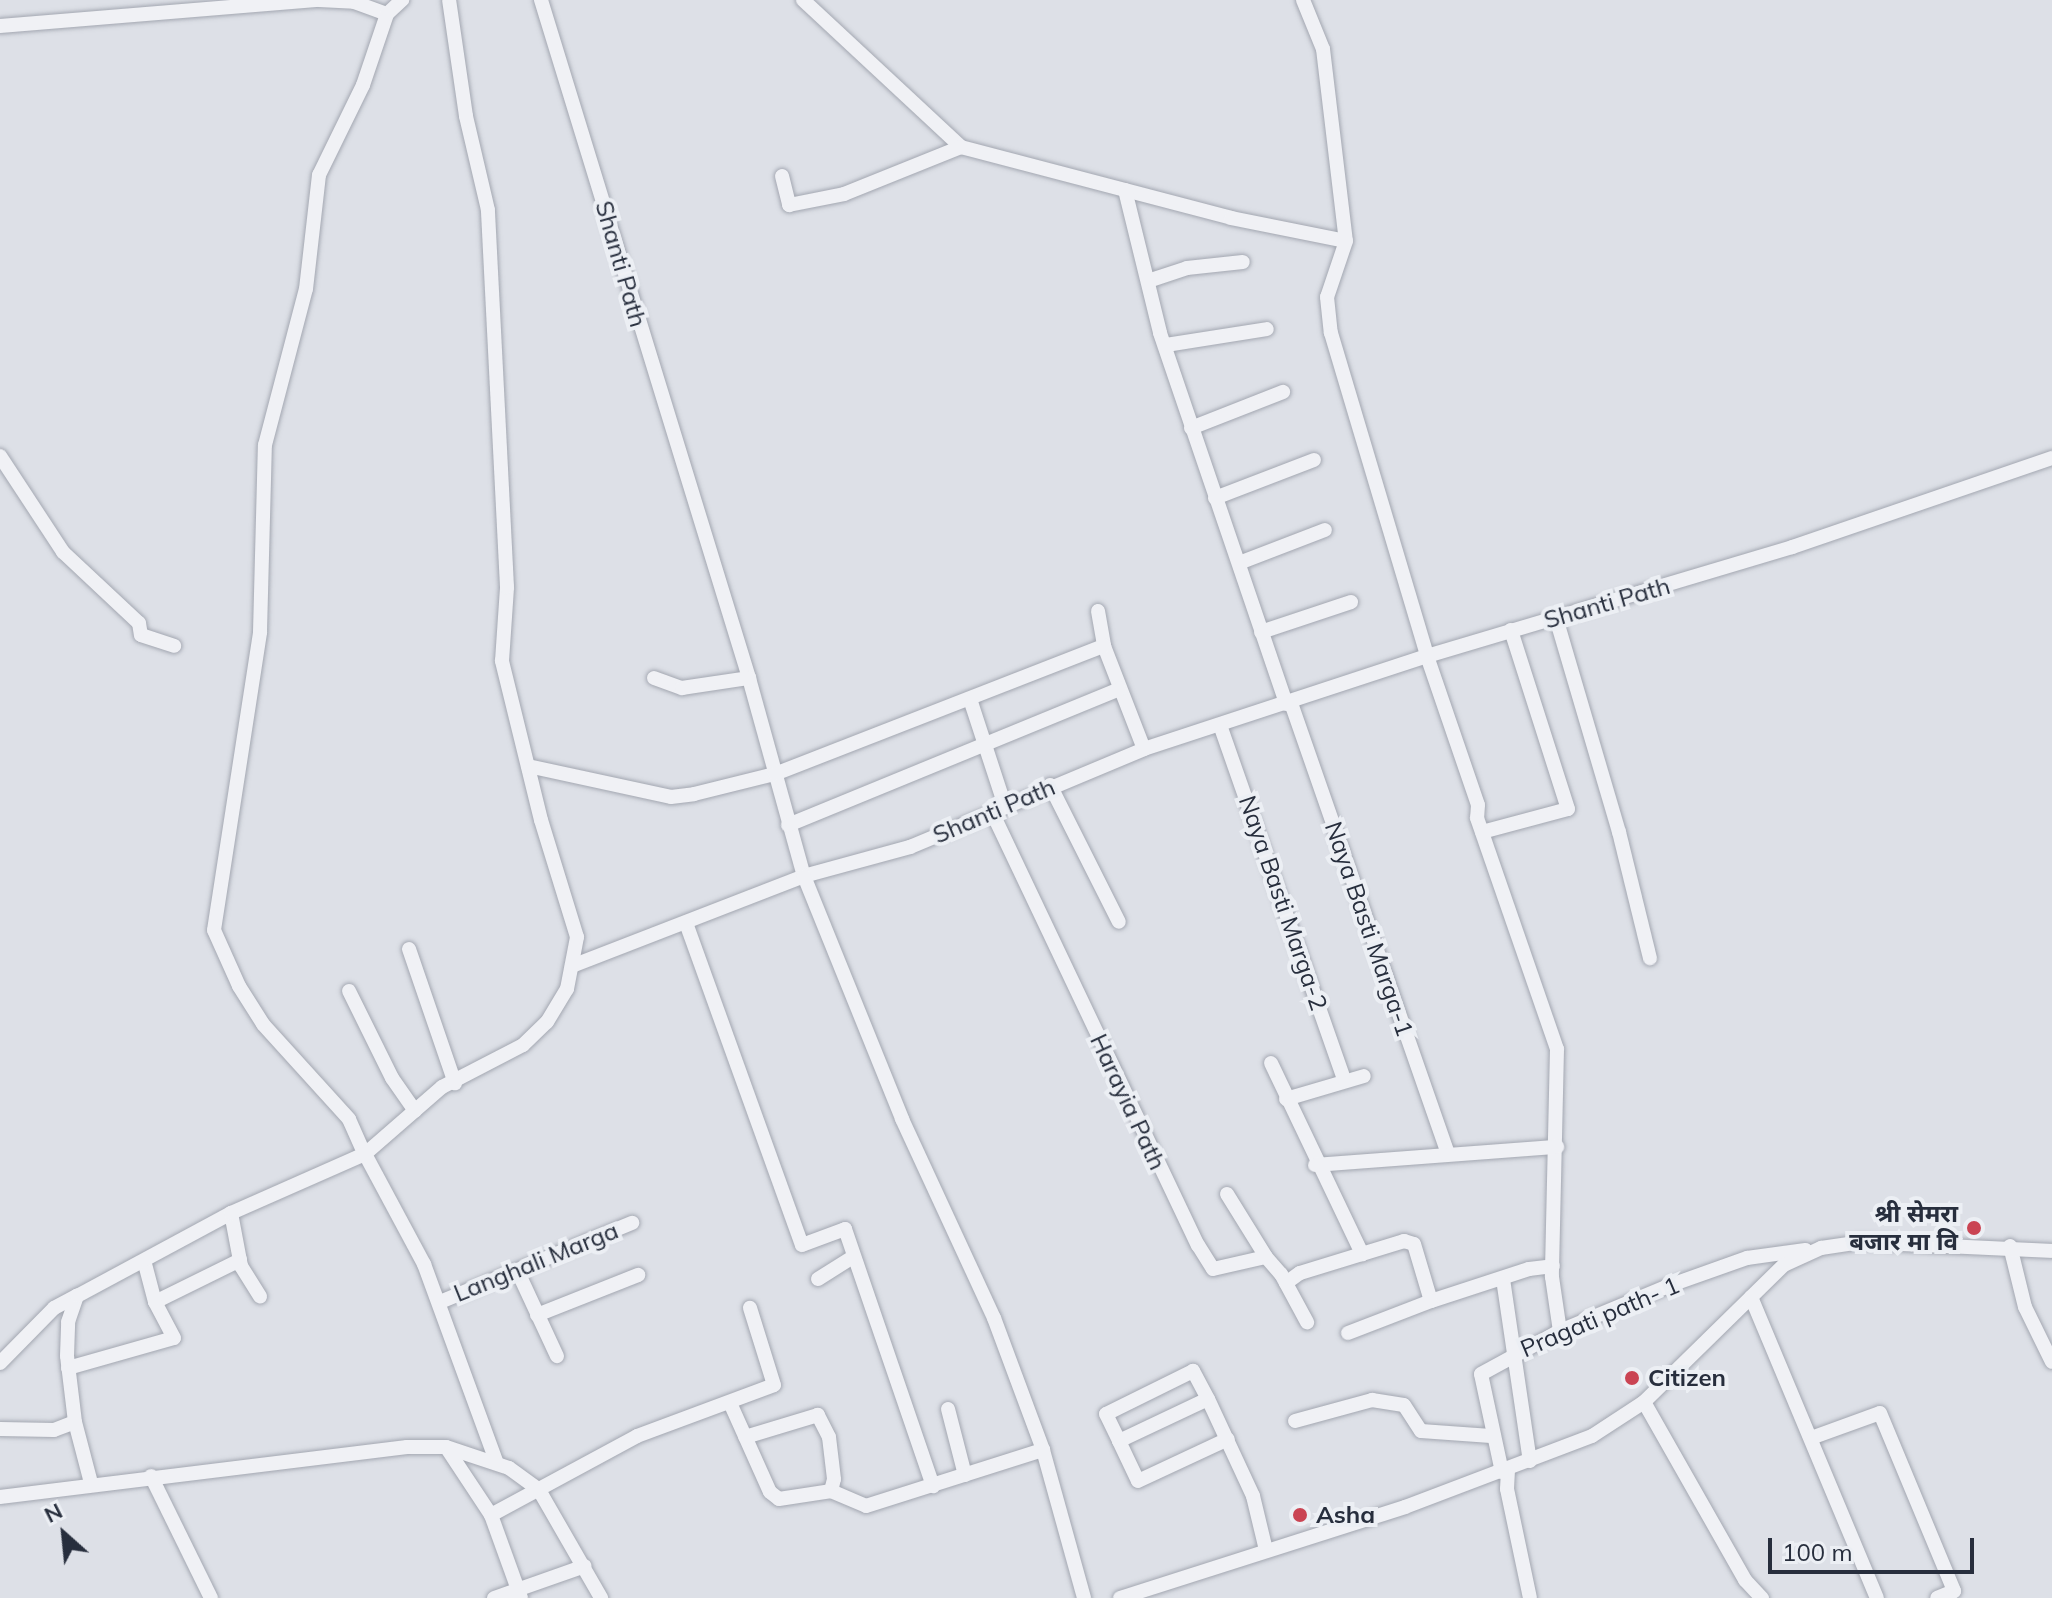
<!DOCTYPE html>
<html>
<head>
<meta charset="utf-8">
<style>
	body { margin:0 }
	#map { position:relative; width:2052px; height:1598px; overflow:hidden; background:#dde0e7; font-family:Mulish,"Noto Sans Devanagari",sans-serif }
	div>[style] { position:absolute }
	.roads { filter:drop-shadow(0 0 2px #a3a7b1) drop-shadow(0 0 2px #a3a7b1) }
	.minor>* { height:14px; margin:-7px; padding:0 7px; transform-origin:7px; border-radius:7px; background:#f0f1f5 }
	.dots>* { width:22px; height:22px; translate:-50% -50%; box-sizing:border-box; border:4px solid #eceff4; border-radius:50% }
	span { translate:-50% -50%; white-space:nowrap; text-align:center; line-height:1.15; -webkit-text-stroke:8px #eceff4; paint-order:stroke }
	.street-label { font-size:24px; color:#272e3d }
	.poi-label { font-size:24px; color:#272e3d; font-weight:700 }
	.right { translate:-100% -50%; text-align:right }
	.left { translate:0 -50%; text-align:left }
	.north { position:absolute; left:24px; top:1494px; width:80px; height:80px; -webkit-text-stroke:6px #eceff4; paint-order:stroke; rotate:333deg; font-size:22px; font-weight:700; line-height:32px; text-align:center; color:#272e3d }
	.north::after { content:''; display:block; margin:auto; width:28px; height:36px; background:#272e3d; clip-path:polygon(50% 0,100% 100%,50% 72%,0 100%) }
	.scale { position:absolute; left:1768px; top:1538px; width:206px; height:36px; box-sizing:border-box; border:4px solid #272e3d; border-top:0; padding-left:10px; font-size:24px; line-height:28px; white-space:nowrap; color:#272e3d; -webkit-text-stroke:6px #eceff4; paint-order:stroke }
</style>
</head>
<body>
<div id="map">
	<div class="roads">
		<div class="minor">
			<i style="left:541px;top:0;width:709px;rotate:72.94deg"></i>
			<i style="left:749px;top:678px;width:205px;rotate:74.5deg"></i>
			<i style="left:804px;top:876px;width:110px;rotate:-15.3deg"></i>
			<i style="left:910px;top:847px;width:254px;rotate:-22.7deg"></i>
			<i style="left:1144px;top:749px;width:298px;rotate:-18.2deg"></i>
			<i style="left:1427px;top:656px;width:381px;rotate:-16.6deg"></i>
			<i style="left:1792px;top:547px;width:275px;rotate:-18.9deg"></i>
			<i style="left:803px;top:0;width:216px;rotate:42.9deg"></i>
			<i style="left:961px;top:147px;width:279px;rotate:14.7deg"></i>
			<i style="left:1231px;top:218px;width:117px;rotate:11.3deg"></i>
			<i style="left:1303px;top:0;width:53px;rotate:67.8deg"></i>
			<i style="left:1323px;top:49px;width:193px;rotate:83.2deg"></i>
			<i style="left:1346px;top:241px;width:59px;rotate:108.7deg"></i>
			<i style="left:1327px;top:297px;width:36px;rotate:84deg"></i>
			<i style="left:1331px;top:333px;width:337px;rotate:73.4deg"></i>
			<i style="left:1427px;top:656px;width:157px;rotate:71.1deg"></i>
			<i style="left:1478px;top:805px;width:13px;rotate:94deg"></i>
			<i style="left:1477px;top:818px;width:244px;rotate:70.9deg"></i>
			<i style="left:1557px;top:1049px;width:228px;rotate:91.3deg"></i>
			<i style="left:1552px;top:1277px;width:55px;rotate:81.6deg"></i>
			<i style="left:0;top:26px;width:320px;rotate:-4.7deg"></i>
			<i style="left:319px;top:0;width:35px;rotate:3deg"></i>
			<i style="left:354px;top:2px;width:35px;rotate:20deg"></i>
			<i style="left:782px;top:176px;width:30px;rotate:76deg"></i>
			<i style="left:789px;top:205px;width:56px;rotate:-11.3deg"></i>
			<i style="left:844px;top:194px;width:126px;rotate:-21.9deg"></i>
			<i style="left:1125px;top:190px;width:147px;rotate:76.2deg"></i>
			<i style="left:1160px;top:333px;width:392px;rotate:71.2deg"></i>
			<i style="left:1148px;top:281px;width:41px;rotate:-18.4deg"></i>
			<i style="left:1187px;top:268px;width:56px;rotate:-6.1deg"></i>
			<i style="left:1166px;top:345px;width:102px;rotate:-9deg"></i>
			<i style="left:1191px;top:428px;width:99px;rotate:-21.4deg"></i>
			<i style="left:0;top:456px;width:115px;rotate:56.7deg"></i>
			<i style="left:63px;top:552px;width:104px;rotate:43.1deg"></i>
			<i style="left:139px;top:623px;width:12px;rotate:81deg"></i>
			<i style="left:141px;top:635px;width:35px;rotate:18deg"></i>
			<i style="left:1215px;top:498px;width:106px;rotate:-21deg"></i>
			<i style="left:1239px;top:563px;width:92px;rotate:-21deg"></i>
			<i style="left:1098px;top:611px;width:36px;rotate:80deg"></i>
			<i style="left:1104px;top:646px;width:110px;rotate:68.8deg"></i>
			<i style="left:1556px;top:618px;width:223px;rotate:73.6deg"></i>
			<i style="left:1619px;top:832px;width:130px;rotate:76.2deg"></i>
			<i style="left:1261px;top:632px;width:95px;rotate:-18.4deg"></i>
			<i style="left:654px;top:678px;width:30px;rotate:20deg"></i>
			<i style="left:682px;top:688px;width:68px;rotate:-8.5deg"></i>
			<i style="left:970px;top:699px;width:113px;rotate:71.9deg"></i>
			<i style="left:1291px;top:703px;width:478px;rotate:70.8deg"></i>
			<i style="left:1220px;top:725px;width:377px;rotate:70.7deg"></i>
			<i style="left:528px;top:766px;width:146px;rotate:12.2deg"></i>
			<i style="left:671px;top:797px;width:23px;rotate:-7deg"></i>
			<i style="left:694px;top:794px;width:83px;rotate:-13.9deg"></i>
			<i style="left:775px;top:774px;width:353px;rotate:-21.3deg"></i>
			<i style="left:1050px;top:785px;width:153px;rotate:63.3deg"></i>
			<i style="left:992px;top:812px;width:480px;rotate:64.6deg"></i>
			<i style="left:1198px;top:1245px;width:28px;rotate:58deg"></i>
			<i style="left:1213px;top:1269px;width:54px;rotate:-12.8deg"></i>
			<i style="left:1266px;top:1257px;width:23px;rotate:49deg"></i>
			<i style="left:1281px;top:1274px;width:55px;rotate:61.6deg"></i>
			<i style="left:788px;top:825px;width:358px;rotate:-22.3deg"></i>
			<i style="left:1482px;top:832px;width:89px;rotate:-15deg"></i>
			<i style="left:1568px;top:809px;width:188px;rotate:-107.7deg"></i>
			<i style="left:686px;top:923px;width:342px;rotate:70.2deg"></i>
			<i style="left:802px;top:1245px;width:46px;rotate:-20.4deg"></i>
			<i style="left:845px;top:1229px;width:272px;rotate:71.1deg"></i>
			<i style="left:409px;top:949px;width:142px;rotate:71.1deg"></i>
			<i style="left:572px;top:966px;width:249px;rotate:-21.2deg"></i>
			<i style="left:804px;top:876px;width:262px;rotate:68deg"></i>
			<i style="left:902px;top:1119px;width:219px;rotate:65.2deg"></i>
			<i style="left:994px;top:1318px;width:141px;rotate:69.6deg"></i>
			<i style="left:1043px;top:1450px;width:154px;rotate:74.5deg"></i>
			<i style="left:349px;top:991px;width:97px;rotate:63.7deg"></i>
			<i style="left:392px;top:1078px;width:40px;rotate:55.1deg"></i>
			<i style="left:1271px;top:1063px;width:212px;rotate:64.5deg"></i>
			<i style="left:1286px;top:1099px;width:81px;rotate:-16.4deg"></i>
			<i style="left:364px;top:1153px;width:37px;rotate:-114deg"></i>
			<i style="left:349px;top:1119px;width:128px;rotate:-132.2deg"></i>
			<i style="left:263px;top:1024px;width:45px;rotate:-122.3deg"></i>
			<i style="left:239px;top:986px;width:61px;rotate:-114.1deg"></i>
			<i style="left:214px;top:930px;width:302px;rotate:-81.2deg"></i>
			<i style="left:260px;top:632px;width:187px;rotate:-88.5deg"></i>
			<i style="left:265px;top:445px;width:161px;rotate:-75.3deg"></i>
			<i style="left:306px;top:289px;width:115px;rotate:-83.5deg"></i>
			<i style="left:319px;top:175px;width:100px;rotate:-63.9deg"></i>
			<i style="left:363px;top:85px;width:75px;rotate:-71.3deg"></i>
			<i style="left:387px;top:14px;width:21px;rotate:-43deg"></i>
			<i style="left:365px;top:1154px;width:125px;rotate:61.8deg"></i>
			<i style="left:424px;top:1264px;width:212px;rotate:69.9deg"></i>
			<i style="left:1315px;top:1165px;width:243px;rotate:-4.3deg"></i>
			<i style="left:1227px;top:1194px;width:74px;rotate:58.2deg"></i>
			<i style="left:231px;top:1213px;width:54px;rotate:79.3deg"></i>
			<i style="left:241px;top:1266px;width:36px;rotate:58deg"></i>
			<i style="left:2010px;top:1246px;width:63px;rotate:76.2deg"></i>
			<i style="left:2025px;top:1307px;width:61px;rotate:63.9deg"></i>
			<i style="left:517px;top:1270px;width:95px;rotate:65.1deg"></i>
			<i style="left:818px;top:1279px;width:41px;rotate:-32.2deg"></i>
			<i style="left:1503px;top:1279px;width:184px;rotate:81.6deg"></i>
			<i style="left:1286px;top:1283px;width:17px;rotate:-36deg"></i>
			<i style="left:1300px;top:1273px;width:109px;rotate:-17.1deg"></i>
			<i style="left:1404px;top:1241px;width:10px;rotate:17deg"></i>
			<i style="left:1414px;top:1244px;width:59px;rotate:73.4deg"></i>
			<i style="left:1431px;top:1301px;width:103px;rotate:-18.1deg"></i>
			<i style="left:1529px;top:1269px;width:24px;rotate:-7deg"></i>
			<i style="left:1751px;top:1297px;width:326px;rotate:67.3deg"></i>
			<i style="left:155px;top:1302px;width:95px;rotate:-26.3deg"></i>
			<i style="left:440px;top:1302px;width:208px;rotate:-22.4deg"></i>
			<i style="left:537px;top:1315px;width:109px;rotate:-21.6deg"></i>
			<i style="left:1348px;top:1333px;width:89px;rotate:-21.1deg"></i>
			<i style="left:0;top:1363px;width:77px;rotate:-45.5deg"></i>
			<i style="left:54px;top:1308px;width:26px;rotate:-28deg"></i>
			<i style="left:68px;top:1368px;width:110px;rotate:-15.8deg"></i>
			<i style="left:174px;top:1338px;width:41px;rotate:-117.8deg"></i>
			<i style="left:155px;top:1302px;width:43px;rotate:-104.7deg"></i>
			<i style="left:1208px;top:1399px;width:107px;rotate:65.1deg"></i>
			<i style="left:1253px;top:1496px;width:56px;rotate:76.5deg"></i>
			<i style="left:1644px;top:1402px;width:205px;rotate:60.4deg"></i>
			<i style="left:1745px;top:1580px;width:25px;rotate:47deg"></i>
			<i style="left:731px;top:1405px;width:95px;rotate:65.9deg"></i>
			<i style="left:770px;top:1492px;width:11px;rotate:38deg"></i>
			<i style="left:779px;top:1499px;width:53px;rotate:-8.7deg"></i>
			<i style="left:831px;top:1491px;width:12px;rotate:-76deg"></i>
			<i style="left:834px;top:1479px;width:42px;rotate:-96.8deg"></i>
			<i style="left:829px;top:1437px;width:25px;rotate:-117deg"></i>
			<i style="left:818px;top:1415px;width:76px;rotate:163.2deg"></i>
			<i style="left:948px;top:1409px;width:68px;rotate:75.6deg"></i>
			<i style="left:1295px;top:1421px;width:80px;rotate:-15.3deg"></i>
			<i style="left:1372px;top:1400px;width:32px;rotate:9deg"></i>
			<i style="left:1404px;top:1405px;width:31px;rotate:57deg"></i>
			<i style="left:1421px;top:1431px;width:70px;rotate:4.1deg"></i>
			<i style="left:0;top:1429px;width:54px;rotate:1.1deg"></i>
			<i style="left:54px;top:1430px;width:22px;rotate:-21deg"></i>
			<i style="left:1811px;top:1438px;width:73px;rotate:-19.9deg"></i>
			<i style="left:1880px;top:1413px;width:193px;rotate:67.4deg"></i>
			<i style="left:1954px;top:1591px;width:18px;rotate:158deg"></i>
			<i style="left:1119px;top:1441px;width:98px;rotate:-25.3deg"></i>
			<i style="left:1208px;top:1399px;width:32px;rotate:-118deg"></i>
			<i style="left:1193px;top:1371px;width:97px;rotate:153.7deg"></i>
			<i style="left:1106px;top:1414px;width:30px;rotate:64deg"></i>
			<i style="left:1119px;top:1441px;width:44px;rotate:64.6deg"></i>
			<i style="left:1138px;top:1481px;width:99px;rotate:-25deg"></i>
			<i style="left:446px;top:1447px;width:82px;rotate:56.5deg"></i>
			<i style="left:491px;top:1515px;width:88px;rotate:70.1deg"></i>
			<i style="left:1508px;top:1470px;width:19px;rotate:93deg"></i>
			<i style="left:1507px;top:1489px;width:111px;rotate:78.1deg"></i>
			<i style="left:1502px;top:1472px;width:100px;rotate:-102.1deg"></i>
			<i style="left:1481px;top:1374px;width:90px;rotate:-28.6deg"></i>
			<i style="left:1560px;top:1331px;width:120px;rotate:-22.5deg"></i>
			<i style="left:1671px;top:1285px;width:81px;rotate:-19.6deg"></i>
			<i style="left:1747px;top:1258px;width:59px;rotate:-7.9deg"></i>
			<i style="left:151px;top:1476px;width:136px;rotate:63.8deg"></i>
			<i style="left:91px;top:1483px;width:63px;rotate:-104.7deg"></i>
			<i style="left:75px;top:1422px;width:66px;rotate:-96.9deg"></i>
			<i style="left:67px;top:1356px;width:34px;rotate:-88deg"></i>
			<i style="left:68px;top:1322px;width:28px;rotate:-71deg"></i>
			<i style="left:77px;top:1296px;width:175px;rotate:-28.3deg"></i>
			<i style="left:231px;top:1213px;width:146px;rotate:-23.8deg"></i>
			<i style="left:365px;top:1154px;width:102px;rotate:-41deg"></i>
			<i style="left:442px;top:1087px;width:91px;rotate:-27.4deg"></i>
			<i style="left:523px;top:1045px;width:33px;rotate:-44deg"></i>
			<i style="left:547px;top:1022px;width:39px;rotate:-59deg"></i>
			<i style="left:567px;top:989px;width:53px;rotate:-79.1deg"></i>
			<i style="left:577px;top:937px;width:122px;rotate:-107.1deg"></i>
			<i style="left:541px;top:820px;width:164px;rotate:-103.8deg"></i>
			<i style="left:502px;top:661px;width:74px;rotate:-86.1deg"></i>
			<i style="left:507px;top:587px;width:377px;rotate:-92.9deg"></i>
			<i style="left:488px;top:210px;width:97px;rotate:-103.2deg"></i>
			<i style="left:466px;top:116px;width:117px;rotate:-98.3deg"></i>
			<i style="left:831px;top:1491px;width:38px;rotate:23deg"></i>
			<i style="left:866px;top:1506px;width:186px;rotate:-17.6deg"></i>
			<i style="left:0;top:1497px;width:410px;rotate:-7deg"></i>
			<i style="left:407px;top:1447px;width:39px"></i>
			<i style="left:446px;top:1447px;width:66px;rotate:18.4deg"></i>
			<i style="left:509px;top:1468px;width:37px;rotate:36deg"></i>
			<i style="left:539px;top:1490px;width:125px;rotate:60.1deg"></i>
			<i style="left:491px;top:1515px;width:166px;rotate:-28.4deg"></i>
			<i style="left:637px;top:1436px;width:146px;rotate:-20.4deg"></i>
			<i style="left:774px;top:1385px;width:81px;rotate:-107.3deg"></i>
			<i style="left:494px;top:1598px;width:96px;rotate:-19.4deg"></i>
			<i style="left:1120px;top:1598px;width:299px;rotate:-17.7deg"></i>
			<i style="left:1405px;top:1507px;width:200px;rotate:-20.8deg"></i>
			<i style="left:1592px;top:1436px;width:62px;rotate:-33.2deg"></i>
			<i style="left:1644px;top:1402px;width:196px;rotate:-44.4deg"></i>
			<i style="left:1784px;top:1265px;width:41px;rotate:-24.7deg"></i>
			<i style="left:1821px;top:1248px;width:40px;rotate:-8.5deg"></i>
			<i style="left:1861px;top:1242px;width:191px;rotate:2.7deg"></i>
		</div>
	</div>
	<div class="dots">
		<i style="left:1974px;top:1228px;background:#ca4453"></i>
		<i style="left:1632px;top:1378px;background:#ca4453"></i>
		<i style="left:1300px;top:1515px;background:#ca4453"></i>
	</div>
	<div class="street-label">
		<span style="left:621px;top:264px;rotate:74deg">Shanti Path</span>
		<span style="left:1607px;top:603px;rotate:-16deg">Shanti Path</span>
		<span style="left:994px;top:811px;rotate:-23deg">Shanti Path</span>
		<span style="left:1283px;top:903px;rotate:71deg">Naya Basti Marga-2</span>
		<span style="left:1369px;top:929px;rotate:71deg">Naya Basti Marga-1</span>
		<span style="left:1128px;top:1102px;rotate:65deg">Harayia Path</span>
		<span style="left:536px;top:1262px;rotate:-22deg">Langhali Marga</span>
		<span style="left:1600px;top:1317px;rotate:-23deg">Pragati path- 1</span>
	</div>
	<div class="poi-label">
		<span class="right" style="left:1958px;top:1228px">श्री सेमरा<br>बजार मा वि</span>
		<span class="left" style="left:1648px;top:1378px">Citizen</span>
		<span class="left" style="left:1316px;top:1515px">Asha</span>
	</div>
	<div class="north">N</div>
	<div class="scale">100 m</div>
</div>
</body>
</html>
